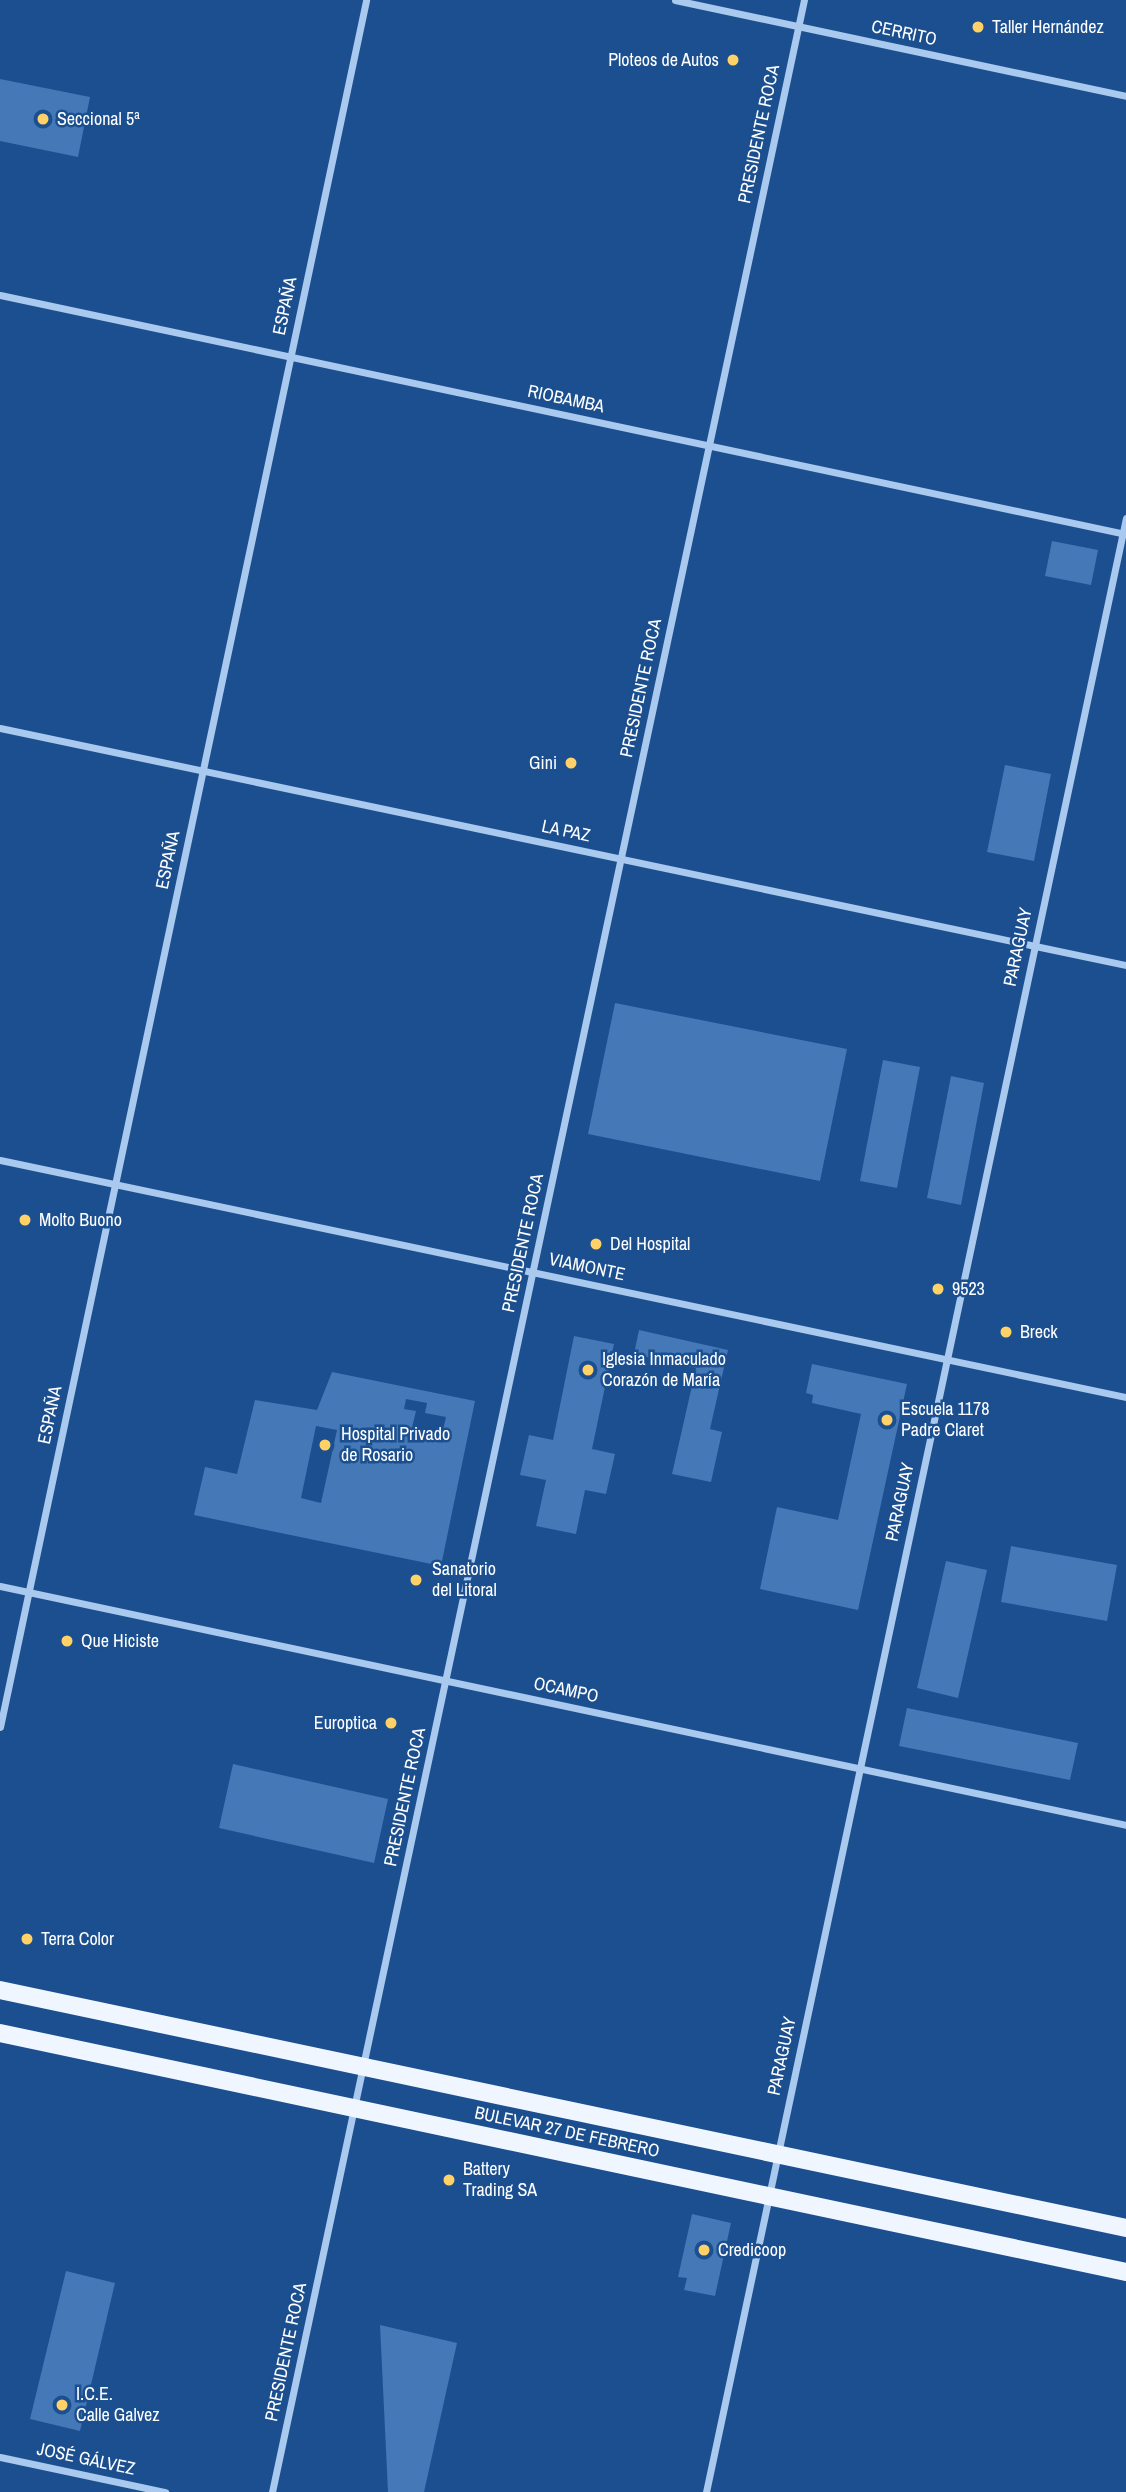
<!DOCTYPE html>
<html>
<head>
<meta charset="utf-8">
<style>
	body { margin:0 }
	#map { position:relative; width:1126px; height:2492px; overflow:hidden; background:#1b4f8f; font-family:"Archivo Narrow",sans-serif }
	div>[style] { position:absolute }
	.building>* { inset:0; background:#4478b7 }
	.street>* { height:7px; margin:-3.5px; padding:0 3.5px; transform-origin:3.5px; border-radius:3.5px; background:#a9c9ee }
	.primary>* { height:18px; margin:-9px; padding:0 9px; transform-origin:9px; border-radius:9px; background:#f0f6ff }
	.dots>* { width:19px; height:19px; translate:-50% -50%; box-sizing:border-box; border:4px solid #1b4f8f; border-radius:50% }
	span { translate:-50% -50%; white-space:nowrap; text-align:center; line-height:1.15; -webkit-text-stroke:5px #1b4f8f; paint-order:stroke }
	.poi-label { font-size:18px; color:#fff }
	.left { translate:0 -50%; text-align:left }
	.right { translate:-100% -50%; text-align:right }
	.street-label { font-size:18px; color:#fff }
</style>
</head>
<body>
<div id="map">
	<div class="building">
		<i style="clip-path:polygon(0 79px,90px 97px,78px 157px,0 141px)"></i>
		<i style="clip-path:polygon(1052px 541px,1098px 550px,1091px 585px,1045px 576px)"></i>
		<i style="clip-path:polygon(1005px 765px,1051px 774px,1034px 861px,987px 852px)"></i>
		<i style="clip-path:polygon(615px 1003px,847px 1049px,820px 1181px,588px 1134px)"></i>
		<i style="clip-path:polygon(883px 1060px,920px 1067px,897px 1188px,860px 1181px)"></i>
		<i style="clip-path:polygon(951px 1076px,984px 1083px,961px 1205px,927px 1198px)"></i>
		<i style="clip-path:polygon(639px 1330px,728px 1350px,710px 1429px,722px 1432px,711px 1482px,672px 1474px,696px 1368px,634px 1354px)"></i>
		<i style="clip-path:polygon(574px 1336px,614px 1344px,592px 1449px,615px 1454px,606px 1494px,585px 1490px,576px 1534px,536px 1526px,546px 1480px,520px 1475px,529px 1435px,553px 1440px)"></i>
		<i style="clip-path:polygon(812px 1364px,907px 1384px,858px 1610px,760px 1589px,777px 1507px,838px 1520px,861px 1414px,812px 1403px,813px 1395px,806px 1393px)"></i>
		<i style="clip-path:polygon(evenodd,332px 1372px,475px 1401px,441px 1566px,194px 1515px,205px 1467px,237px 1474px,255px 1400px,317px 1410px,332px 1372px,406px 1399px,427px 1403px,425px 1413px,446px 1417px,442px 1434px,412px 1428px,416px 1411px,404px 1409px,406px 1399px,332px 1372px,316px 1426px,337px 1430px,321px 1503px,301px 1498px,316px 1426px)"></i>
		<i style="clip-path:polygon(1011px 1546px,1117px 1565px,1107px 1621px,1001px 1602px)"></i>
		<i style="clip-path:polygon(946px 1561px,987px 1570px,958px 1698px,917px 1688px)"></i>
		<i style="clip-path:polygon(907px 1708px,1078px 1743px,1070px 1780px,899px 1746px)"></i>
		<i style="clip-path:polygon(233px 1764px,388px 1799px,374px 1863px,219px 1828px)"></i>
		<i style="clip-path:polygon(692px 2214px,731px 2223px,715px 2296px,684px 2290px,687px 2278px,678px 2277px)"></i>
		<i style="clip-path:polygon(66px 2271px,115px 2283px,80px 2431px,30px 2419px)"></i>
		<i style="clip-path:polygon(380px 2325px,457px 2343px,424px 2492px,388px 2492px)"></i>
	</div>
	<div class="street">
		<i style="left:675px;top:0;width:461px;rotate:12deg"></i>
		<i style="left:0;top:295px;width:1150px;rotate:11.99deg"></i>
		<i style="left:0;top:728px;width:1151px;rotate:11.89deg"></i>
		<i style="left:0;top:1160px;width:1151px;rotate:11.89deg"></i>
		<i style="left:0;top:1586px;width:1151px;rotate:11.98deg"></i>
		<i style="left:0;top:1727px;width:1765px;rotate:-78.03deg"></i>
		<i style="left:0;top:2457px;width:169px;rotate:12deg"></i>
		<i style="left:272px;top:2492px;width:2548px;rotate:-77.95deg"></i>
		<i style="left:706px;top:2492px;width:2018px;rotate:-77.99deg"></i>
	</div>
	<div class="primary">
		<i style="left:0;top:1990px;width:1151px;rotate:11.93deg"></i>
		<i style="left:0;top:2033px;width:1151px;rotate:11.98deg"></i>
	</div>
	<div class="dots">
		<i style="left:978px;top:27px;background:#ffd166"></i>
		<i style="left:733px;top:60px;background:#ffd166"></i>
		<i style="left:43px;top:119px;background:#ffd166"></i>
		<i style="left:571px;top:763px;background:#ffd166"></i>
		<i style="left:25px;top:1220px;background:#ffd166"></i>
		<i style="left:596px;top:1244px;background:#ffd166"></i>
		<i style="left:938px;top:1289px;background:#ffd166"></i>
		<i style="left:1006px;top:1332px;background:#ffd166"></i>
		<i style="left:588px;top:1370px;background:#ffd166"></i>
		<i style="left:887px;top:1420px;background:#ffd166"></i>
		<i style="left:325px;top:1445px;background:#ffd166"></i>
		<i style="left:416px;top:1580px;background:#ffd166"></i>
		<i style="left:67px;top:1641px;background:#ffd166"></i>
		<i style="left:391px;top:1723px;background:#ffd166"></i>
		<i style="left:27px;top:1939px;background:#ffd166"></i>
		<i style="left:449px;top:2180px;background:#ffd166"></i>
		<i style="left:704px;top:2250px;background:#ffd166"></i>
		<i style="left:62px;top:2405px;background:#ffd166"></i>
	</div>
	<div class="poi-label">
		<span class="left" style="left:992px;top:27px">Taller Hernández</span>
		<span class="right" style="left:719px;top:60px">Ploteos de Autos</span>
		<span class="left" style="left:57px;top:119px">Seccional 5ª</span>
		<span class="right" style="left:557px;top:763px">Gini</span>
		<span class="left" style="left:39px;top:1220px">Molto Buono</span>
		<span class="left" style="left:610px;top:1244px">Del Hospital</span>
		<span class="left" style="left:952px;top:1289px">9523</span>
		<span class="left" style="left:1020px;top:1332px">Breck</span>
		<span class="left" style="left:602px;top:1370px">Iglesia Inmaculado<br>Corazón de María</span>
		<span class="left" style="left:901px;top:1420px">Escuela 1178<br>Padre Claret</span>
		<span class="left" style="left:341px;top:1445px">Hospital Privado<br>de Rosario</span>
		<span class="left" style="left:432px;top:1580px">Sanatorio<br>del Litoral</span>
		<span class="left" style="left:81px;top:1641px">Que Hiciste</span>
		<span class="right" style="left:377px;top:1723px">Europtica</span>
		<span class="left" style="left:41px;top:1939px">Terra Color</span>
		<span class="left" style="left:463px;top:2180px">Battery<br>Trading SA</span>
		<span class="left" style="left:718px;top:2250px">Credicoop</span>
		<span class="left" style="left:76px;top:2405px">I.C.E.<br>Calle Galvez</span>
	</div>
	<div class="street-label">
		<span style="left:904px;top:33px;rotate:12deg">CERRITO</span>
		<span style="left:759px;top:134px;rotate:-78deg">PRESIDENTE ROCA</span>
		<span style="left:285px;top:306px;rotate:-78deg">ESPAÑA</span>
		<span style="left:566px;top:399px;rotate:12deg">RIOBAMBA</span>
		<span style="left:641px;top:688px;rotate:-78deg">PRESIDENTE ROCA</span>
		<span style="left:566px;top:831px;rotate:12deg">LA PAZ</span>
		<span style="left:168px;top:860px;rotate:-78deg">ESPAÑA</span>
		<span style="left:1018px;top:947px;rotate:-78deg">PARAGUAY</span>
		<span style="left:523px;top:1243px;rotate:-78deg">PRESIDENTE ROCA</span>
		<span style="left:587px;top:1267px;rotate:12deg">VIAMONTE</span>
		<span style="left:50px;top:1415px;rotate:-78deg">ESPAÑA</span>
		<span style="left:900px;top:1502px;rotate:-78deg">PARAGUAY</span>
		<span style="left:566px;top:1690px;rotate:12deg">OCAMPO</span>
		<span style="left:405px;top:1797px;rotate:-78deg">PRESIDENTE ROCA</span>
		<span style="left:782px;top:2056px;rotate:-78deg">PARAGUAY</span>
		<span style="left:567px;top:2132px;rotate:12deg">BULEVAR 27 DE FEBRERO</span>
		<span style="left:286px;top:2352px;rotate:-78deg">PRESIDENTE ROCA</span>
		<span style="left:86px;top:2459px;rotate:12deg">JOSÉ GÁLVEZ</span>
	</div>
</div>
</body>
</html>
